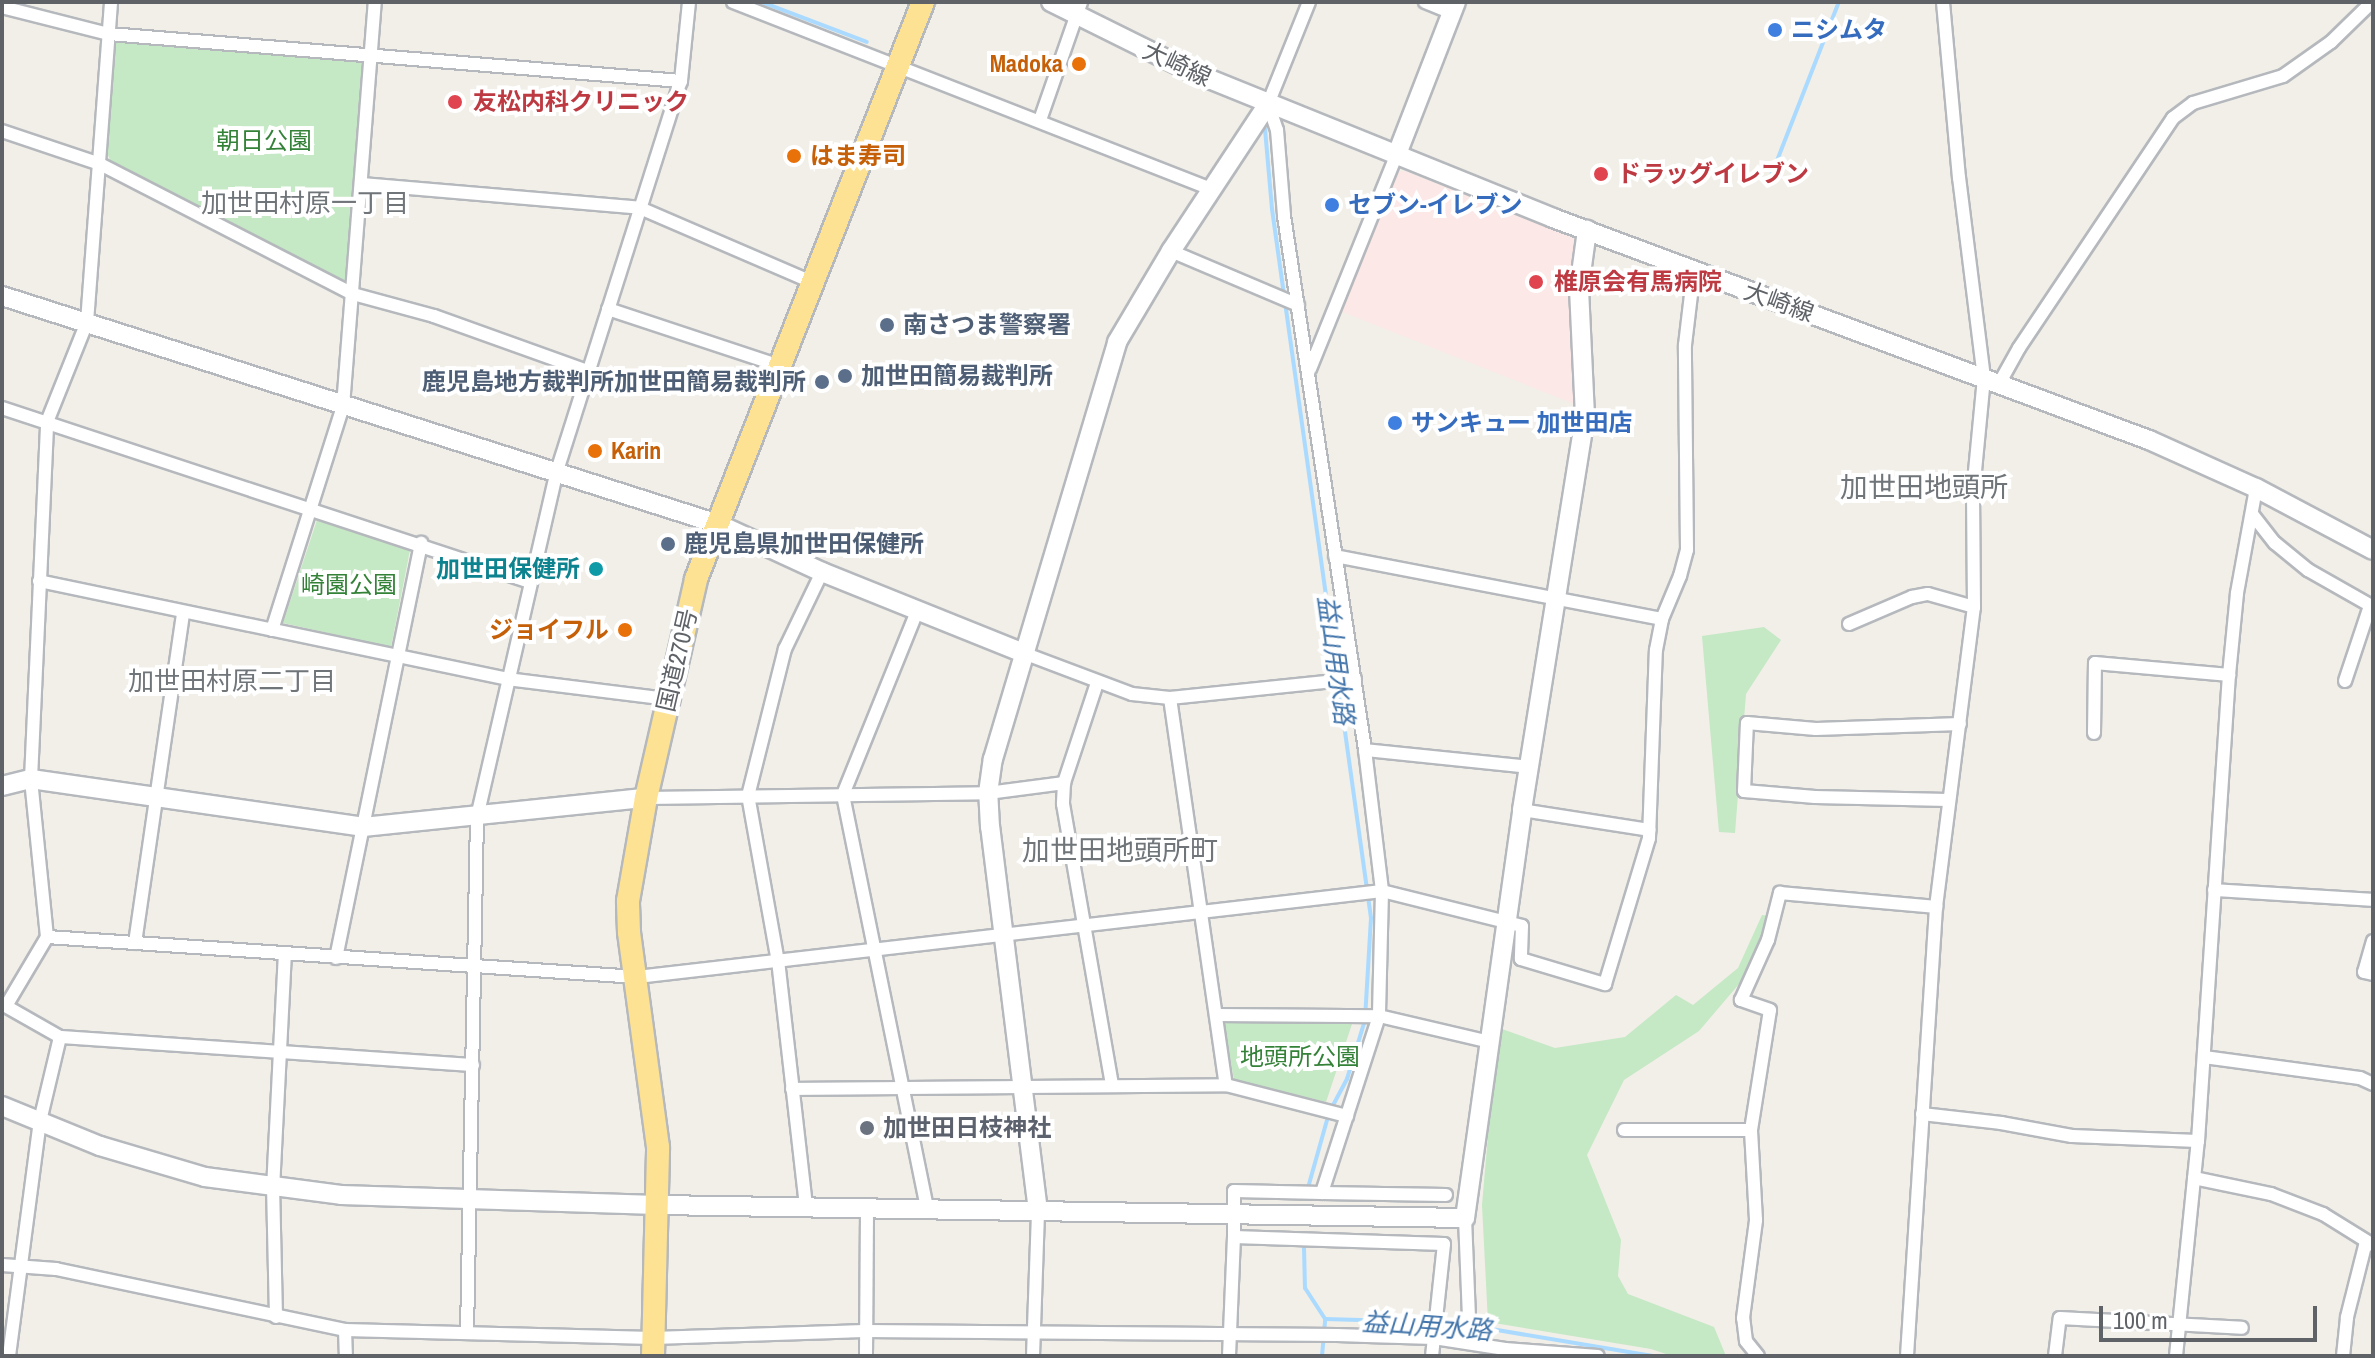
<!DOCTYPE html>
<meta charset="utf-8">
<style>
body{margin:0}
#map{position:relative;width:2375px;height:1358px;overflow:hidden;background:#f1efe8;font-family:"Archivo Narrow","Noto Sans JP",sans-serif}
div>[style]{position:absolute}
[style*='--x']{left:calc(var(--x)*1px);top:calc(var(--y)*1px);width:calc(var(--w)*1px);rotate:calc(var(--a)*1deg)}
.medical>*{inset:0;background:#fce8e6}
.green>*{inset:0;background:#c5e8c5}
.stream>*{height:4px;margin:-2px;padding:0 2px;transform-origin:2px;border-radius:2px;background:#aadaff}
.roads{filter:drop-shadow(2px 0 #b5b8bc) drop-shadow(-2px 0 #b5b8bc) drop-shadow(0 2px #b5b8bc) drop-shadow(0 -2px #b5b8bc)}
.street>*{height:12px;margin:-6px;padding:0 6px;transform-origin:6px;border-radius:6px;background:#fff}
.secondary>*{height:18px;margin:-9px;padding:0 9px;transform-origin:9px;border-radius:9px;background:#fff}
.highway>*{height:22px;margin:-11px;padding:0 11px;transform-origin:11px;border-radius:11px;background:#fde293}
.dots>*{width:22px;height:22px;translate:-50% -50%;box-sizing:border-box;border:4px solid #fff;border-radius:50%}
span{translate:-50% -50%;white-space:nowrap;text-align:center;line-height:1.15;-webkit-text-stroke:8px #fff;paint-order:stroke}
.shop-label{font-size:24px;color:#366cbe;font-weight:700}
.left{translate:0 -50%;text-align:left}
.food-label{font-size:24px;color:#c56008;font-weight:700}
.right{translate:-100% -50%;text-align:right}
.street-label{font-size:24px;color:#5f6368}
.health-label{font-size:24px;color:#be3a42;font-weight:700}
.park-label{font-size:24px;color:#348238}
.service-label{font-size:24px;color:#4e5e75;font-weight:700}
.culture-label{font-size:24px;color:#0d838f;font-weight:700}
.worship-label{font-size:24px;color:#5b616d;font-weight:700}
.neighbourhood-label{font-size:26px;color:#70757a}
.water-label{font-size:26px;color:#4174aa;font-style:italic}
.quarter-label{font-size:28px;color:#70757a}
.frame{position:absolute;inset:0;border:4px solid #5f6368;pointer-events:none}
.scale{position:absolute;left:2099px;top:1306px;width:218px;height:36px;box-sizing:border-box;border:4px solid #5f6368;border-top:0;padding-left:10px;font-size:24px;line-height:28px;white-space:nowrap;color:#5f6368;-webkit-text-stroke:6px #fff;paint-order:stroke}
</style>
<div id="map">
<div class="medical">
<div style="clip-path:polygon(1405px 171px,1575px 239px,1572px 290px,1577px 405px,1340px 311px,1396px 172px)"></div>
</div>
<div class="green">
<div style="clip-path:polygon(116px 40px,364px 60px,347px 282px,112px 164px,107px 153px)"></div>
<div style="clip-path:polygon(317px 520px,410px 550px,391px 647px,283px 623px)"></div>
<div style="clip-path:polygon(1764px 627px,1781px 640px,1746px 694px,1735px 833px,1719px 832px,1702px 636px)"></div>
<div style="clip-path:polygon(1762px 915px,1769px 916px,1751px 970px,1699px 1031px,1624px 1080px,1587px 1155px,1621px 1240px,1618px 1276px,1628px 1294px,1714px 1327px,1726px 1356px,1672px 1356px,1651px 1349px,1488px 1322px,1482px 1205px,1492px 1090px,1502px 1029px,1555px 1048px,1625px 1037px,1676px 995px,1693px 1005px,1738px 968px)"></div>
<div style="clip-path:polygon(1227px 1019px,1353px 1021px,1326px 1102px,1234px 1080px,1224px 1024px)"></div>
</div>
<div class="stream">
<div style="--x:762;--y:2;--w:112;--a:20.9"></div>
<div style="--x:1265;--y:129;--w:80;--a:85"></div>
<div style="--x:1272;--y:209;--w:716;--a:82.05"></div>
<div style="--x:1371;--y:918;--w:102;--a:93.4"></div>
<div style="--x:1365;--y:1020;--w:62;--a:107"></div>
<div style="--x:1347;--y:1079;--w:38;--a:118"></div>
<div style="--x:1329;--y:1113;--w:74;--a:105.7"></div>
<div style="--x:1771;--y:176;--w:187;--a:-68.7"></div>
<div style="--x:1304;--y:1248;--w:40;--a:88.6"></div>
<div style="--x:1305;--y:1288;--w:37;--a:57"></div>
<div style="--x:1325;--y:1319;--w:105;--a:1.6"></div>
<div style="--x:1430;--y:1322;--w:61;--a:6.5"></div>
<div style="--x:1491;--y:1329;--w:164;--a:9.5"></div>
<div style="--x:1322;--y:1356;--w:37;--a:-85"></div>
</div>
<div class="roads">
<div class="street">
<div style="--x:733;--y:2;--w:513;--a:21.37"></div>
<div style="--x:1309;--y:2;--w:110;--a:111.9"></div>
<div style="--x:1268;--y:104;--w:28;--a:71"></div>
<div style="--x:1277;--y:130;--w:86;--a:85.3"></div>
<div style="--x:1284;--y:216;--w:540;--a:81.37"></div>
<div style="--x:1365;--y:750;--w:142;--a:83.1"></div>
<div style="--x:1382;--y:891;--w:125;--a:91.4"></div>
<div style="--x:1379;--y:1016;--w:186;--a:107.9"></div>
<div style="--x:1322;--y:1193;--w:88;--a:-178.7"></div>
<div style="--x:1234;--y:1191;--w:46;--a:90"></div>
<div style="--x:1234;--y:1237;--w:210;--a:1.9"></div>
<div style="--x:1444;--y:1244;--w:113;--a:96.1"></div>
<div style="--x:1425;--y:2;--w:29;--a:22"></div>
<div style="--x:2;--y:7;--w:110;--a:14.2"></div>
<div style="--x:109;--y:34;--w:574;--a:4.7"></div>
<div style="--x:1040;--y:120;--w:125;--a:-70.8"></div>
<div style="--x:2;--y:131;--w:103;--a:18.6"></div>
<div style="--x:100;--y:164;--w:284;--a:27.2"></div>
<div style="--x:353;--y:294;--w:84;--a:15.2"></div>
<div style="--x:434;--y:316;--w:164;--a:19.7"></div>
<div style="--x:362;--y:184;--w:279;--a:4.9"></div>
<div style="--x:640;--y:208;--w:187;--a:23.3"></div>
<div style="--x:1171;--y:251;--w:138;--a:23"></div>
<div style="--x:608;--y:309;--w:181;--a:18.3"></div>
<div style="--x:1310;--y:369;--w:232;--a:-68"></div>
<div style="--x:1999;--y:384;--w:41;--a:-60.9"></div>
<div style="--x:2019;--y:348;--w:277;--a:-56.2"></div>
<div style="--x:2173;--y:118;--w:25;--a:-37"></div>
<div style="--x:2193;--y:103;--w:94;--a:-16.7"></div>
<div style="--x:2283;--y:76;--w:59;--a:-35.3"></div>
<div style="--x:2331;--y:42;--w:57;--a:-44.3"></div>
<div style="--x:2;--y:408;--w:556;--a:18.24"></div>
<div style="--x:2252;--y:514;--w:37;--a:52"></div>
<div style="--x:2275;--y:543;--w:43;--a:39.3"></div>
<div style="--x:2308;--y:570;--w:75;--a:29.6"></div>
<div style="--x:1335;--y:556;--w:333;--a:10.9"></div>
<div style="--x:39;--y:581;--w:478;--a:11.8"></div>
<div style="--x:507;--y:679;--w:161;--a:7.1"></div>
<div style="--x:918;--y:609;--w:201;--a:112"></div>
<div style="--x:843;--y:795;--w:420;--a:78.5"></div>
<div style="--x:1849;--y:624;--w:69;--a:-23.2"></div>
<div style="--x:1912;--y:597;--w:16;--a:-11"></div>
<div style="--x:1928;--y:594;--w:48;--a:15.8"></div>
<div style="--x:272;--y:630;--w:235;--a:-72.4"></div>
<div style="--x:343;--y:406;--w:405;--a:-85.5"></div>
<div style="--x:1026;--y:654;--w:113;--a:20.7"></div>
<div style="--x:1132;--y:694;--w:38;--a:6"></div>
<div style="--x:1170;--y:698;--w:186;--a:-5.9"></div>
<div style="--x:2345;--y:681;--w:79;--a:-71.6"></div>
<div style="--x:1097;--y:683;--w:105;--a:108.3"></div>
<div style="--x:1064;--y:783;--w:21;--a:93"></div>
<div style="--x:1063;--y:804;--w:286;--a:80.1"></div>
<div style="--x:1170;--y:698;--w:391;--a:81.8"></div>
<div style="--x:2094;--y:733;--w:70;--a:-89.2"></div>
<div style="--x:2095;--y:663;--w:135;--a:5.1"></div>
<div style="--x:1365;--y:750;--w:165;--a:5.9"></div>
<div style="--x:646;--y:798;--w:342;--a:-0.8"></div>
<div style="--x:988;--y:793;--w:77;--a:-7.5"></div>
<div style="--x:1948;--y:800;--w:133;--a:-178.7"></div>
<div style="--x:1815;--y:797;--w:71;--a:-175.2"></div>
<div style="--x:1744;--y:791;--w:68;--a:-87.5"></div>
<div style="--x:1747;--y:723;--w:69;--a:5"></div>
<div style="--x:1816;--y:729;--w:144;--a:-2"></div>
<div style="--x:1522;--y:810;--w:129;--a:8.9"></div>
<div style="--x:2214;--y:890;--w:159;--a:3.6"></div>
<div style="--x:47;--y:937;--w:591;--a:3.88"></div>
<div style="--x:637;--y:977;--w:750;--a:-6.58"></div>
<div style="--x:1382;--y:891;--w:144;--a:14"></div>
<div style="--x:1522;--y:926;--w:33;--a:92"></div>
<div style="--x:1521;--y:959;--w:88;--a:16.6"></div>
<div style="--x:1605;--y:984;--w:152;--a:-73.2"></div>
<div style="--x:1649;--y:838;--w:188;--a:-87.9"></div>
<div style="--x:1656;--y:650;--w:32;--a:-79"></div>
<div style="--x:1662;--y:619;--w:47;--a:-67.3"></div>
<div style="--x:1680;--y:576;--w:27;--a:-75"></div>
<div style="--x:1687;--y:550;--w:205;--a:-90.6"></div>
<div style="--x:1685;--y:345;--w:76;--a:-83.2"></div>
<div style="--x:2373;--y:941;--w:32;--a:106"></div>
<div style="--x:2364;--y:972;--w:9;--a:13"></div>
<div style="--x:135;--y:943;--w:334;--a:-81.7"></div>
<div style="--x:336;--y:958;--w:424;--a:-78.4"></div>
<div style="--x:2;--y:1004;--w:67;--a:29.6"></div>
<div style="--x:60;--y:1037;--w:414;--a:3.9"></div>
<div style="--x:6;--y:1006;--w:80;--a:-59.3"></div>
<div style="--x:47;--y:937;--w:159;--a:-95.8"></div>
<div style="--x:31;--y:779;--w:357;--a:-87.4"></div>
<div style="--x:47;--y:422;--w:108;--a:-68.2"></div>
<div style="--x:87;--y:322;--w:321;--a:-85.7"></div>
<div style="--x:1217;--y:1015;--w:162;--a:0.4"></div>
<div style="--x:1379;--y:1016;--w:114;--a:13.2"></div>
<div style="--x:2204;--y:1057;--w:157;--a:7.7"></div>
<div style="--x:2360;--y:1078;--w:14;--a:25"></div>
<div style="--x:792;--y:1089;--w:434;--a:-0.5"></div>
<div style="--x:1226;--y:1085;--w:125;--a:14.4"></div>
<div style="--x:1922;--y:1114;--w:80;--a:6.5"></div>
<div style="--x:2001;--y:1123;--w:72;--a:10.4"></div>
<div style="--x:2072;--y:1136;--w:126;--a:2.3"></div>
<div style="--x:1624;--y:1130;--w:127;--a:0"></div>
<div style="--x:2194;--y:1178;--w:79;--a:11.7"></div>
<div style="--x:2271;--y:1194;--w:56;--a:21"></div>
<div style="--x:2323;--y:1214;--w:59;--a:31.8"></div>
<div style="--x:1322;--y:1193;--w:124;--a:0.9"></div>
<div style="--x:806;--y:1206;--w:246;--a:-96.5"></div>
<div style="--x:778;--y:962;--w:169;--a:-100.2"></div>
<div style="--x:748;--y:796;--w:152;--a:-75.9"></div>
<div style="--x:785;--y:649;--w:85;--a:-64.3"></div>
<div style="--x:1465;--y:1218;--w:124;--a:87.7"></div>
<div style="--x:2;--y:1265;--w:54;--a:4.2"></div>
<div style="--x:56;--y:1269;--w:295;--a:11.9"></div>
<div style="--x:345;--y:1330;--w:308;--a:1.5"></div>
<div style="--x:653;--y:1338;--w:212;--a:-1.9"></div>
<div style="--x:865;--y:1331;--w:472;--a:0.5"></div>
<div style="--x:1337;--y:1335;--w:97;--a:1.8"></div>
<div style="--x:1434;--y:1338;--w:72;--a:8.8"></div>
<div style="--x:1505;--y:1349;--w:93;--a:4.3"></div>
<div style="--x:276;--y:1317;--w:128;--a:-91.3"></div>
<div style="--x:273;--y:1189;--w:234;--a:-87.1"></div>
<div style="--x:345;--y:1330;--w:26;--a:88"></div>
<div style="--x:467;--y:1333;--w:516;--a:-88.89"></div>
<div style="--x:477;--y:817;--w:352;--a:-77"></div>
<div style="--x:556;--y:474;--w:412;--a:-72.4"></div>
<div style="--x:681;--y:81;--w:79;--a:-84.2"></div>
<div style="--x:9;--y:1356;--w:237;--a:-82.5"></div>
<div style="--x:40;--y:1121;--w:86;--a:-76.6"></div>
<div style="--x:866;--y:1356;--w:150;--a:-89.6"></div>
<div style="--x:1033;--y:1356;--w:145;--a:-88"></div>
<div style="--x:1229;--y:1356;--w:119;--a:-87.6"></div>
<div style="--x:1758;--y:1356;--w:19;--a:-129"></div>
<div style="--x:1746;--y:1341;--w:23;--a:-97"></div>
<div style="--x:1743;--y:1318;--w:99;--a:-82.4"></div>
<div style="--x:1756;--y:1220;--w:90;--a:-93.2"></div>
<div style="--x:1751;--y:1130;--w:121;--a:-81"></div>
<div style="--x:1770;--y:1010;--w:31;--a:-161"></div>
<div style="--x:1741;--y:1000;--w:66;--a:-65.8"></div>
<div style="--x:1768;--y:940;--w:49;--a:-75.7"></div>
<div style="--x:1780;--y:893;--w:157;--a:5.1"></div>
<div style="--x:1907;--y:1356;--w:450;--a:-86.3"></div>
<div style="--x:1936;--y:907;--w:302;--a:-82.8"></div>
<div style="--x:1974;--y:607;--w:115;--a:-90.5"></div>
<div style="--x:1973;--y:492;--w:115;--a:-84.5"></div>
<div style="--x:1984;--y:378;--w:202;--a:-97.1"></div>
<div style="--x:1959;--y:178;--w:177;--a:-95.2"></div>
<div style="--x:2055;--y:1356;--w:38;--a:-83"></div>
<div style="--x:2060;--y:1318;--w:182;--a:3.1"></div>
<div style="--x:2176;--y:1356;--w:216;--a:-84.2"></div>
<div style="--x:2198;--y:1141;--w:467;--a:-86.2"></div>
<div style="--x:2229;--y:675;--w:82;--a:-84.4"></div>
<div style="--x:2237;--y:593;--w:107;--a:-79.7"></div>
<div style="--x:2343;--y:1356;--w:39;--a:-84"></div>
<div style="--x:2347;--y:1317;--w:77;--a:-75.8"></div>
</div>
<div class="secondary">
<div style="--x:1051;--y:2;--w:157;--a:26.4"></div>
<div style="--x:1192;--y:72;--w:389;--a:22"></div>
<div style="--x:1553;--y:218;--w:636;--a:20.43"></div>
<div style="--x:2149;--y:440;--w:117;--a:24.2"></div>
<div style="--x:2256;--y:488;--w:132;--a:27.9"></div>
<div style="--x:1397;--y:154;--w:163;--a:-68.8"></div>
<div style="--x:2;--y:296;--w:751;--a:17.66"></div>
<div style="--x:718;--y:524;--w:115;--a:24.8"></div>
<div style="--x:822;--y:572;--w:220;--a:21.9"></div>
<div style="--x:2;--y:786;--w:30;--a:-14"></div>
<div style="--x:31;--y:779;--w:335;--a:8.2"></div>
<div style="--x:363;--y:827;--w:284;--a:-5.9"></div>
<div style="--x:2;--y:1106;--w:106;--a:22.2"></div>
<div style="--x:100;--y:1146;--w:109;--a:16.4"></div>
<div style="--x:205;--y:1177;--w:137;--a:7.5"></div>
<div style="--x:341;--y:1195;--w:316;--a:1.8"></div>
<div style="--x:657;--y:1205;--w:808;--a:0.92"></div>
<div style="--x:1465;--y:1218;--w:412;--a:-82"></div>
<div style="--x:1522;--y:810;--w:399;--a:-80.9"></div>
<div style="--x:1585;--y:416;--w:128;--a:-92.7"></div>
<div style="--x:1579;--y:288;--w:59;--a:-82.1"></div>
<div style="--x:1038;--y:1211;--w:387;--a:-97.1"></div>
<div style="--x:990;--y:827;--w:34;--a:-93"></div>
<div style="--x:988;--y:793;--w:34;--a:-82"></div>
<div style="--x:993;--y:759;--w:435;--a:-73.4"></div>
<div style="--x:1117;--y:342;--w:106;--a:-59.3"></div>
<div style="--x:1171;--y:251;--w:176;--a:-56.6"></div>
</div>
<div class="highway">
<div style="--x:653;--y:1356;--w:209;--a:-88.6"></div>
<div style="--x:658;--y:1147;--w:217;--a:-97.7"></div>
<div style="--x:629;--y:932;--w:31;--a:-92"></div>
<div style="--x:628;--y:901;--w:105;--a:-80.1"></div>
<div style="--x:646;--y:798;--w:225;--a:-77.1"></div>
<div style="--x:696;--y:579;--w:620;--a:-68.52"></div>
</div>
</div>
<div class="dots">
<div style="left:1775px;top:30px;background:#3f7fe0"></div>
<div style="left:1079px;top:64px;background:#e8710a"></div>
<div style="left:455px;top:102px;background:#e0444e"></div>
<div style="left:794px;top:156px;background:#e8710a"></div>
<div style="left:1601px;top:174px;background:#e0444e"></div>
<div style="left:1332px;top:205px;background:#3f7fe0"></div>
<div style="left:1536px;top:282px;background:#e0444e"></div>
<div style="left:887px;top:325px;background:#5c6f8a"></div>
<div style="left:845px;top:376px;background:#5c6f8a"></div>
<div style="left:822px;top:382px;background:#5c6f8a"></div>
<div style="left:1395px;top:423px;background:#3f7fe0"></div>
<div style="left:595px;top:451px;background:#e8710a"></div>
<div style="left:668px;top:544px;background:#5c6f8a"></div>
<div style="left:596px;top:569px;background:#0f9aa8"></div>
<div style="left:625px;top:630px;background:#e8710a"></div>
<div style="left:867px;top:1128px;background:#6b7280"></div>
</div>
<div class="shop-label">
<span class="left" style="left:1791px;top:30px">ニシムタ</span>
<span class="left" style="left:1348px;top:205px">セブン-イレブン</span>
<span class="left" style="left:1411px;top:423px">サンキュー 加世田店</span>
</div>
<div class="food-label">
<span class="right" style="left:1063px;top:64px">Madoka</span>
<span class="left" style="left:810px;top:156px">はま寿司</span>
<span class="left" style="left:611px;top:451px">Karin</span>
<span class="right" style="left:609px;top:630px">ジョイフル</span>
</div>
<div class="street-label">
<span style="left:1177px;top:64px;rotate:25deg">大崎線</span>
<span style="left:1779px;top:302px;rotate:20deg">大崎線</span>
<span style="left:677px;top:660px;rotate:-77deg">国道270号</span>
</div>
<div class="health-label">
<span class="left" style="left:473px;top:102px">友松内科クリニック</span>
<span class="left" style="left:1617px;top:174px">ドラッグイレブン</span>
<span class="left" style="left:1554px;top:282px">椎原会有馬病院</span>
</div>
<div class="park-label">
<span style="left:264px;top:141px">朝日公園</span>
<span style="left:349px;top:585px">崎園公園</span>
<span style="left:1300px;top:1057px">地頭所公園</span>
</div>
<div class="service-label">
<span class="left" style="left:903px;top:325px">南さつま警察署</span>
<span class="left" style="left:861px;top:376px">加世田簡易裁判所</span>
<span class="right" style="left:806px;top:382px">鹿児島地方裁判所加世田簡易裁判所</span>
<span class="left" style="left:684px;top:544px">鹿児島県加世田保健所</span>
</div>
<div class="culture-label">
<span class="right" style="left:580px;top:569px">加世田保健所</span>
</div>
<div class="worship-label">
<span class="left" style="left:883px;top:1128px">加世田日枝神社</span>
</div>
<div class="neighbourhood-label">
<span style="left:305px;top:203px">加世田村原一丁目</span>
<span style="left:232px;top:681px">加世田村原二丁目</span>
</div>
<div class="water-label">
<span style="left:1336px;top:660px;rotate:82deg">益山用水路</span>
<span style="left:1427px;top:1326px;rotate:4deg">益山用水路</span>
</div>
<div class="quarter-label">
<span style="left:1924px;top:487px">加世田地頭所</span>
<span style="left:1120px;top:850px">加世田地頭所町</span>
</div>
<div class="frame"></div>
<div class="scale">100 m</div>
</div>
